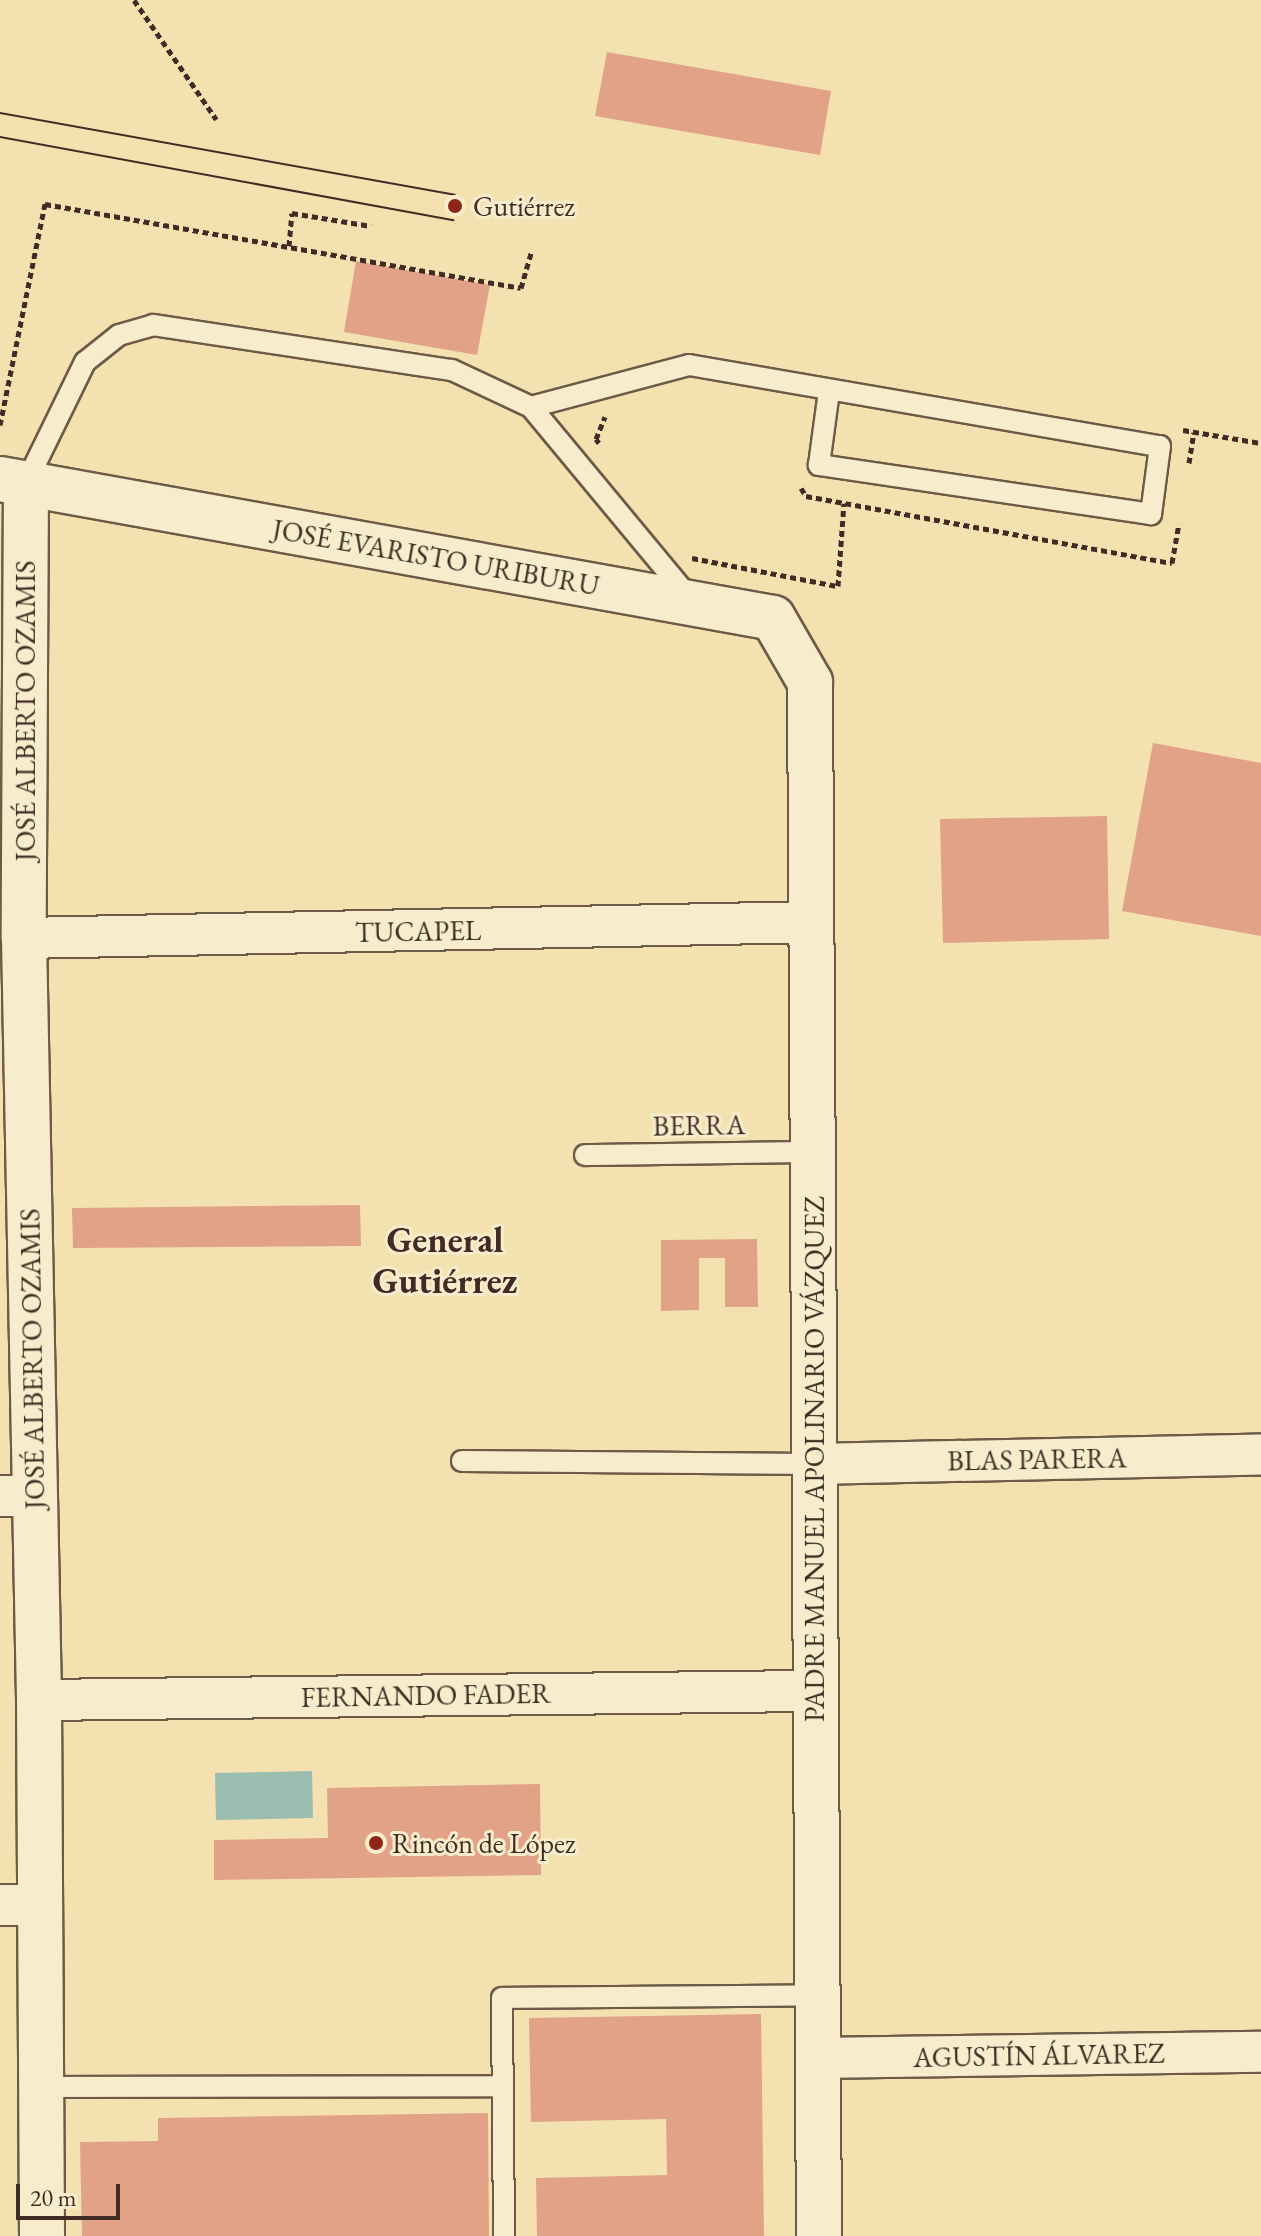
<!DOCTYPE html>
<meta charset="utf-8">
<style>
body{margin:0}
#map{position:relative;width:1261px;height:2236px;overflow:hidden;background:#f3e2b0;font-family:"EB Garamond",serif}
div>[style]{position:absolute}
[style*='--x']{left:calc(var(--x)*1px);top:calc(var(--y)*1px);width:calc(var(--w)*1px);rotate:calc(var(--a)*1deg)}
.water>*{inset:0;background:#9bbdaf}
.building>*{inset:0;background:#e1a288}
.path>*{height:5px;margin-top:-2.5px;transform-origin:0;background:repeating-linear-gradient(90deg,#402c24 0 6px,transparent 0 10px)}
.roads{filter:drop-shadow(2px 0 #6d5a47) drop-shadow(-2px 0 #6d5a47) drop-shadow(0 2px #6d5a47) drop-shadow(0 -2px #6d5a47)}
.lane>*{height:20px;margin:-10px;padding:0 10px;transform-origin:10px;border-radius:10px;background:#f7eccc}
.street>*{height:40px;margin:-20px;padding:0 20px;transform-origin:20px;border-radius:20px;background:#f7eccc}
.secondary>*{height:44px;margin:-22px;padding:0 22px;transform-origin:22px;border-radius:22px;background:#f7eccc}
.tram>*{height:2px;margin:-1px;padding:0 1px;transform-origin:1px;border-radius:1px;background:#402c24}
.dots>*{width:22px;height:22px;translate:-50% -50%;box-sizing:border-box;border:4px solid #f7eccc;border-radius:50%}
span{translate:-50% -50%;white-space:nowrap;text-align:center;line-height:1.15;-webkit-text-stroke:6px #f7eccc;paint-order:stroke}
.poi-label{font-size:28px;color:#402c24}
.left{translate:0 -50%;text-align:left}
.street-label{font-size:28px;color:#402c24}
.district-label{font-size:36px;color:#402c24;font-weight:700}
.scale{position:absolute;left:16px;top:2184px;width:104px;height:36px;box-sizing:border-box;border:4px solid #402c24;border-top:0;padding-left:10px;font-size:24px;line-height:28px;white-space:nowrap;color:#402c24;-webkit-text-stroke:6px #f7eccc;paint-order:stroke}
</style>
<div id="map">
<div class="water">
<div style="clip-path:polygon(312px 1771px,313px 1818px,216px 1820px,215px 1773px)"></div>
</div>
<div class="building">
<div style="clip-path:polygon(607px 52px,831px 91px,820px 155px,595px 116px)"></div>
<div style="clip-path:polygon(356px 261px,490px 285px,477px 355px,344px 332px)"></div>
<div style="clip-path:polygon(1153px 743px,1261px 763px,1261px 936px,1122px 911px)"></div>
<div style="clip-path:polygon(1107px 816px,1109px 939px,943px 943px,940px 819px)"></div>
<div style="clip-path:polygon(360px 1205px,361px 1246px,73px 1248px,72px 1208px)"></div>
<div style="clip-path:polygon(757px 1239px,758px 1307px,725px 1307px,725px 1258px,699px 1258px,699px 1310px,661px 1311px,661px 1240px)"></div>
<div style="clip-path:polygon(540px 1784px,541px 1875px,214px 1880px,214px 1840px,328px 1838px,327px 1788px)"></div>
<div style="clip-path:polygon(761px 2014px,764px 2236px,537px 2236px,536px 2178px,667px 2175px,666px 2119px,531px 2122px,529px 2018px)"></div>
<div style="clip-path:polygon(488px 2113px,489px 2236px,82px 2236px,80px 2142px,158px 2141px,158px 2118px)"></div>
</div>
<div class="path">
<div style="--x:134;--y:0;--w:145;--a:55.4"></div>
<div style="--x:289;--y:246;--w:33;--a:-85"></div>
<div style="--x:292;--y:213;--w:80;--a:9.3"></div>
<div style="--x:0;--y:425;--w:226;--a:-78.5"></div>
<div style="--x:45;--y:204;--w:483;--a:10"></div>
<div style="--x:521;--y:288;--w:37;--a:-74"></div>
<div style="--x:1183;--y:430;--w:79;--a:9.5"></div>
<div style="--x:599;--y:443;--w:5;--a:-127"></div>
<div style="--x:596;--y:439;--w:24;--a:-68"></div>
<div style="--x:1189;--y:463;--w:31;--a:-81"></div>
<div style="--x:801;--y:488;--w:9;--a:58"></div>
<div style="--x:806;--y:496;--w:372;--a:10.4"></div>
<div style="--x:1172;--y:563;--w:40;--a:-80"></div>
<div style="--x:692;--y:558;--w:149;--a:10.9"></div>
<div style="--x:838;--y:586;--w:83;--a:-85.9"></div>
</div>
<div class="roads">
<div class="lane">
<div style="--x:531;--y:407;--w:163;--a:-14.9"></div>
<div style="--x:689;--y:365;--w:478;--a:9.8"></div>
<div style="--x:1160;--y:446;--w:69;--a:97.5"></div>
<div style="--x:1151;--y:514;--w:336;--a:-171.6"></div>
<div style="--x:819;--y:465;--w:75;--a:-82.3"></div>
<div style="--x:26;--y:483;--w:135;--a:-64"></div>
<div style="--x:85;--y:362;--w:43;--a:-38.5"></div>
<div style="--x:119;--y:335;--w:35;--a:-16"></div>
<div style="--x:153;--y:325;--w:302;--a:8.6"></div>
<div style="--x:452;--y:370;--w:87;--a:25.1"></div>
<div style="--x:531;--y:407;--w:246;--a:50.3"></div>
<div style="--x:585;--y:1155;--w:228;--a:-0.8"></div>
<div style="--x:462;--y:1461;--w:351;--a:0.5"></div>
<div style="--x:40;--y:2087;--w:463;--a:-0.1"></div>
<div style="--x:504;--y:2236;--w:238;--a:-90.5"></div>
<div style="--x:502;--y:1998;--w:317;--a:-0.5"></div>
</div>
<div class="street">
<div style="--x:24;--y:938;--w:789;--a:-1.16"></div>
<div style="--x:813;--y:1464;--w:448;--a:-1.2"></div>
<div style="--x:0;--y:1496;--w:35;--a:0"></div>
<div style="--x:39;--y:1700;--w:774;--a:-0.67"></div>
<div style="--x:0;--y:1905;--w:39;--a:0"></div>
<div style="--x:817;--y:2058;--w:444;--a:-0.8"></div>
</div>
<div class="secondary">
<div style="--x:0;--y:479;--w:785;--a:10.19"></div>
<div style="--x:773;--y:618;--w:74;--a:60"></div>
<div style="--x:810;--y:682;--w:1554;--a:89.67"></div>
<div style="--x:26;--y:483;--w:455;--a:90.3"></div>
<div style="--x:24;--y:938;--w:762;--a:88.87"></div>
<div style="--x:39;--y:1700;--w:536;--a:89.68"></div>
</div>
</div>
<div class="tram">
<div style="--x:0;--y:113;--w:462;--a:10.2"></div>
<div style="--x:0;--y:137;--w:461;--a:10.4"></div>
</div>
<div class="dots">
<div style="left:455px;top:206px;background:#8f2418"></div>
<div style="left:376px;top:1843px;background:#8f2418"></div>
</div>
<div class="poi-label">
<span class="left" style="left:473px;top:206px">Gutiérrez</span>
<span class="left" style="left:392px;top:1843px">Rincón de López</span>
</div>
<div class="street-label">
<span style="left:436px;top:557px;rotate:10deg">JOSÉ EVARISTO URIBURU</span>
<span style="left:25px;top:711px;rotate:-90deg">JOSÉ ALBERTO OZAMIS</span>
<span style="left:418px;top:931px;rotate:-1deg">TUCAPEL</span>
<span style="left:699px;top:1125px;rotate:-1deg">BERRA</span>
<span style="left:32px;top:1359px;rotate:-91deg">JOSÉ ALBERTO OZAMIS</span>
<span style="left:814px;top:1459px;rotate:-90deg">PADRE MANUEL APOLINARIO VÁZQUEZ</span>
<span style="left:1037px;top:1459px;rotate:-1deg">BLAS PARERA</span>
<span style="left:426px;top:1695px;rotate:-1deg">FERNANDO FADER</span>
<span style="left:1039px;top:2055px;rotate:-1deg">AGUSTÍN ÁLVAREZ</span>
</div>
<div class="district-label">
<span style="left:445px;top:1260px">General<br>Gutiérrez</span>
</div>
<div class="scale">20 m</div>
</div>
